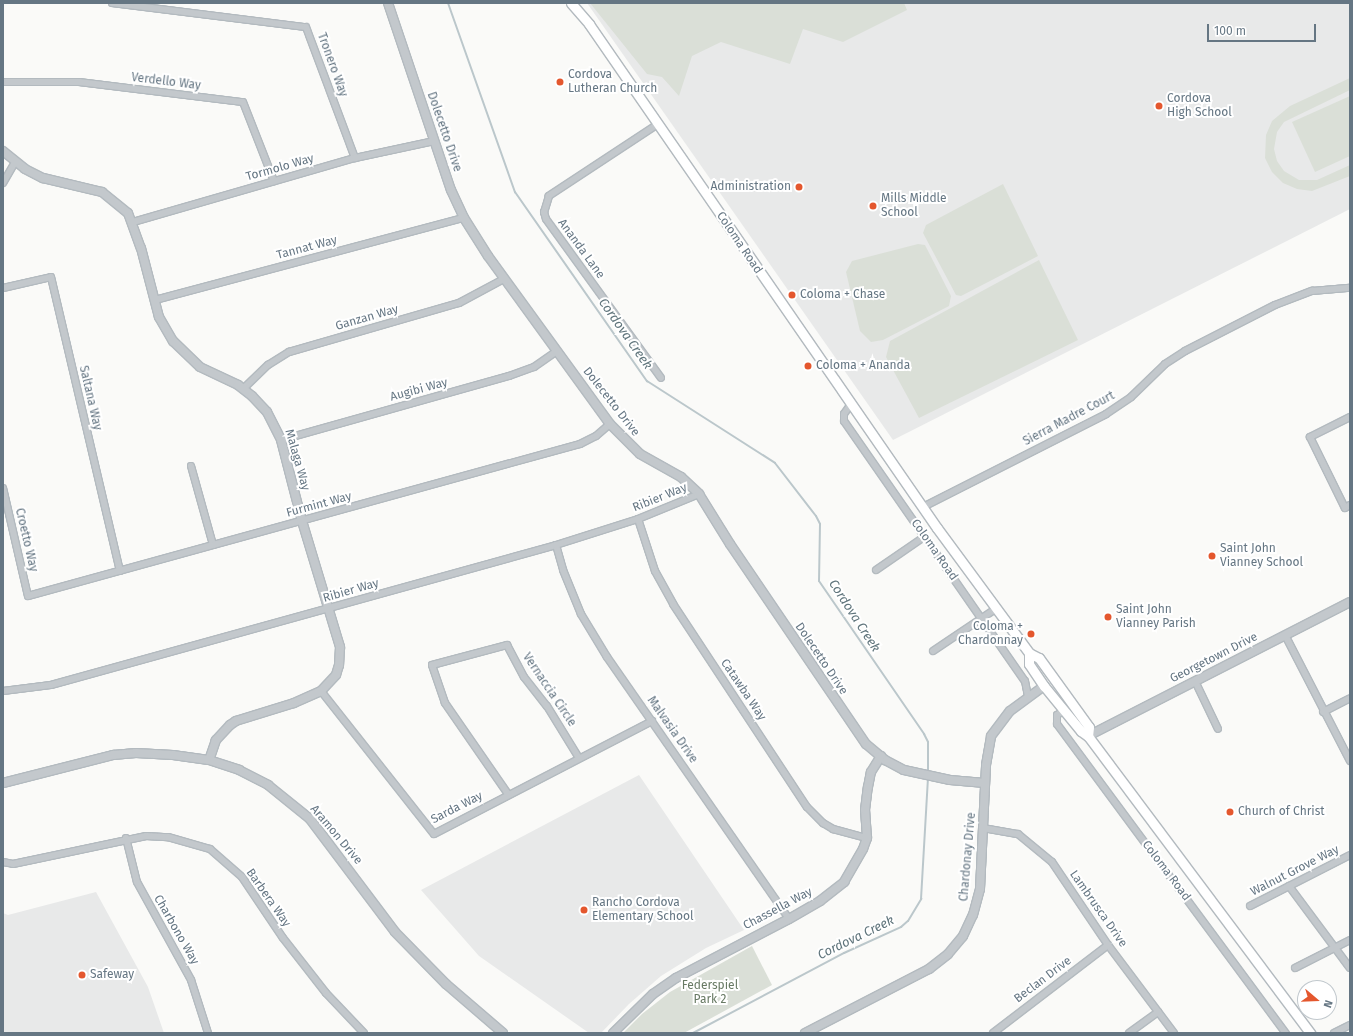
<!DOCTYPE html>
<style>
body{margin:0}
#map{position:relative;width:1353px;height:1036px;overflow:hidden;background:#fafaf8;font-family:"Fira Sans",sans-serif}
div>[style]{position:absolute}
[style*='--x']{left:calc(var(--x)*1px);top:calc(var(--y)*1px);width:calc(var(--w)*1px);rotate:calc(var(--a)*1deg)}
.built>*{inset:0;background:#e8e9e9}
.green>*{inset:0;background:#dadfd7}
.stream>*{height:2px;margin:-1px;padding:0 1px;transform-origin:1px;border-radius:1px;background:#bbc7cb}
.roads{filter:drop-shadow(1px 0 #b3babf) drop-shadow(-1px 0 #b3babf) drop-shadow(0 1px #b3babf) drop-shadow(0 -1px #b3babf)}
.minor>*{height:6px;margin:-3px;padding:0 3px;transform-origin:3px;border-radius:3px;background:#c3c8cc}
.tertiary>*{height:8px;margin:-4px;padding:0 4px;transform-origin:4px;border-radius:4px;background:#c3c8cc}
.secondary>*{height:9px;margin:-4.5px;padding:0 4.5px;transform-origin:4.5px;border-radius:4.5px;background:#fff}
.dots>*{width:11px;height:11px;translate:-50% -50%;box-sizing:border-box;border:2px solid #fff;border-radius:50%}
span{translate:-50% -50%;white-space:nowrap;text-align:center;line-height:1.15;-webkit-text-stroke:4px #fff;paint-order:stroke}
.street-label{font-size:12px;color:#657683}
.poi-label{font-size:12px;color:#657683}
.left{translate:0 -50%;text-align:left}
.right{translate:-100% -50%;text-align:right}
.park-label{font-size:12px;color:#687a64}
.water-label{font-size:13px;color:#60757c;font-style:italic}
.frame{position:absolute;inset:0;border:4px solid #657683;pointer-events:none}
.north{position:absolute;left:1297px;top:980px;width:40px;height:40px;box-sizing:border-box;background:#fff;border:1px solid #c1c8cd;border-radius:50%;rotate:109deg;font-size:11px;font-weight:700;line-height:16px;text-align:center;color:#657683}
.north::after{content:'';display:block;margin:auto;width:14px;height:18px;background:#e4572e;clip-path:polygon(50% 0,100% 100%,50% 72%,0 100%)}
.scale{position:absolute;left:1207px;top:24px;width:109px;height:18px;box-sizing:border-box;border:2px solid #657683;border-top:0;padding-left:5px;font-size:12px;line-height:14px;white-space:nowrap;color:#657683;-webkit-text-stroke:3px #fff;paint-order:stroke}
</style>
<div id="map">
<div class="built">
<div style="clip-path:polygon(587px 3px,1350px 3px,1350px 209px,893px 440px)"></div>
<div style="clip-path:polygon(639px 775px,744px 930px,706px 948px,661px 976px,629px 1004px,601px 1033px,589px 1033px,479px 956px,421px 890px)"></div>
<div style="clip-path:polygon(96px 892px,148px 987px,164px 1033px,3px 1033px,3px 913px,8px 915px)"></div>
</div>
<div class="green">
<div style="clip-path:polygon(590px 3px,904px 3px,907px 10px,843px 42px,803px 29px,790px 64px,721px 42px,692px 56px,679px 96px,662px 77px,647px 74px)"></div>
<div style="clip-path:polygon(1350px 78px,1350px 90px,1284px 122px,1277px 132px,1274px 149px,1277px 161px,1284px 171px,1299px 180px,1317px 180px,1350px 165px,1350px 176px,1312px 191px,1297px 189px,1283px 183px,1272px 172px,1265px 158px,1266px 135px,1272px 121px,1290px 106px)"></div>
<div style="clip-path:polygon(1350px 96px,1350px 156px,1315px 172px,1292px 122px)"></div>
<div style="clip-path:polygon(1003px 184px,1038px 256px,961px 296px,956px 295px,923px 233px,926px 225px)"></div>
<div style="clip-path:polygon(918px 244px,925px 245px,951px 296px,949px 306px,883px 340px,871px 342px,860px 331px,846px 272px,852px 261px)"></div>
<div style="clip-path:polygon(1039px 260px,1078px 340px,919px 418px,886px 357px,890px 341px)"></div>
<div style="clip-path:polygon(752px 946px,772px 985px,684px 1033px,623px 1033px,642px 1014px,670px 992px)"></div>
</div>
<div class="stream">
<div style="--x:448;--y:3;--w:201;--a:70.5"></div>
<div style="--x:515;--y:192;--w:231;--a:55.1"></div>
<div style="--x:647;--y:381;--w:152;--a:32.6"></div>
<div style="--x:775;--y:463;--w:67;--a:52.3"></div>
<div style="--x:816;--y:516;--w:9;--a:63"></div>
<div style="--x:820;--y:524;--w:57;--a:91"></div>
<div style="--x:819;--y:581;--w:186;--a:55.5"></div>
<div style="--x:924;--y:734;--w:9;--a:63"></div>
<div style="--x:928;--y:742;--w:31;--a:90"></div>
<div style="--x:693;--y:1033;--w:171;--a:-27.9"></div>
<div style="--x:844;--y:953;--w:63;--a:-24.5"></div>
<div style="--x:901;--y:927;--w:9;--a:-41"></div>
<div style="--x:908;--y:921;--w:26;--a:-59"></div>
<div style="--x:921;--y:899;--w:122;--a:-86.7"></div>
</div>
<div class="roads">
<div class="minor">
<div style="--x:112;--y:3;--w:195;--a:7.1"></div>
<div style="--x:306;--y:27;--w:140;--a:69.5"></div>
<div style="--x:3;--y:82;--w:76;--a:0"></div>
<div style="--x:79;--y:82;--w:165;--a:7"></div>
<div style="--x:243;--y:102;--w:85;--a:68.6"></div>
<div style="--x:658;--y:124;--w:131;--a:146.6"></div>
<div style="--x:549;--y:196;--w:17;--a:107"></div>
<div style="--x:544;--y:212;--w:7;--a:74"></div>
<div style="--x:546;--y:219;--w:196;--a:54.1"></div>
<div style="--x:3;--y:183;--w:24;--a:-60"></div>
<div style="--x:133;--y:222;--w:231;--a:-16.1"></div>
<div style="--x:355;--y:158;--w:81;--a:-12.1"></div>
<div style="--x:3;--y:288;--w:49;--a:-12.9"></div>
<div style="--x:51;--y:277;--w:302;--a:76.8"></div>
<div style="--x:155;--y:300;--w:320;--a:-14.9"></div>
<div style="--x:243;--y:389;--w:35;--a:-44"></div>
<div style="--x:268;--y:365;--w:25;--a:-32"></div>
<div style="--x:289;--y:352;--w:177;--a:-16.1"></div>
<div style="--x:459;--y:303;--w:51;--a:-28.1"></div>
<div style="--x:851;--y:404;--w:12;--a:125"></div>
<div style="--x:844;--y:414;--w:7;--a:90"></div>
<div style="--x:844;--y:421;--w:317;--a:55.2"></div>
<div style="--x:1025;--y:681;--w:16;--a:79"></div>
<div style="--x:1350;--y:417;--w:45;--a:153.4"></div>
<div style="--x:1310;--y:437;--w:79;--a:63.8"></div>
<div style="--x:1345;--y:508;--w:6;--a:-31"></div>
<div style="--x:281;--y:440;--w:237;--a:-15.7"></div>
<div style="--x:509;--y:376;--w:27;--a:-20"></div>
<div style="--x:534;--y:367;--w:28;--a:-35"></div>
<div style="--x:191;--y:466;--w:82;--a:74.4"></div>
<div style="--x:3;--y:488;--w:111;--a:77"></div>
<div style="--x:28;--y:596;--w:573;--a:-15.4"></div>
<div style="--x:580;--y:444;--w:18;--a:-27"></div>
<div style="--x:596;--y:436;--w:18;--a:-41"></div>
<div style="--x:923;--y:507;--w:205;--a:-26.9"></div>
<div style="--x:1106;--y:414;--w:30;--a:-34"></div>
<div style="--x:1131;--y:397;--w:47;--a:-44.1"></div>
<div style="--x:1165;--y:364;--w:24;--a:-33"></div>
<div style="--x:1185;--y:351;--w:101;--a:-27.1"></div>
<div style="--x:1275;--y:305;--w:40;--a:-21"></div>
<div style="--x:1312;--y:291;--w:38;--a:-5"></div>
<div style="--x:638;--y:519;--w:55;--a:71.9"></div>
<div style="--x:655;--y:571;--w:38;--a:61"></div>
<div style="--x:673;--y:604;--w:243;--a:56.6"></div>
<div style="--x:807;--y:807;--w:23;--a:45"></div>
<div style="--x:823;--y:823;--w:12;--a:31"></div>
<div style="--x:833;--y:829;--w:35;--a:15"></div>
<div style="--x:556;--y:545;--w:26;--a:74"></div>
<div style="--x:563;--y:570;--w:48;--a:67.8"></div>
<div style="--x:581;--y:614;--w:50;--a:58.8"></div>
<div style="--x:607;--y:657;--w:319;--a:55.2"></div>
<div style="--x:876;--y:570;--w:58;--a:-34.5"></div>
<div style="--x:1285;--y:635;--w:142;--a:62.7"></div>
<div style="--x:933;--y:651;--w:77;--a:-33.9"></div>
<div style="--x:1195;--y:681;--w:53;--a:64.4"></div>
<div style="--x:3;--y:691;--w:48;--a:-7.1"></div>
<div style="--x:51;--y:685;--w:524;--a:-15.49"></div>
<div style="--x:556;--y:545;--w:86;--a:-17.6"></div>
<div style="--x:638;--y:519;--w:66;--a:-22.3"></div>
<div style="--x:321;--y:691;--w:182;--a:51.7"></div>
<div style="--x:434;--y:834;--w:246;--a:-27.4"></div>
<div style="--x:1065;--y:710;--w:9;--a:148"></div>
<div style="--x:1057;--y:715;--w:9;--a:90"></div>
<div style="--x:1057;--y:724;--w:385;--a:53.5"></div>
<div style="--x:1323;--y:712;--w:30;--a:-27"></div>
<div style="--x:508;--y:794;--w:111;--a:-124.7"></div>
<div style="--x:445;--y:703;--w:40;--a:-108.9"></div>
<div style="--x:432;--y:665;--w:78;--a:-14.9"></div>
<div style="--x:507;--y:645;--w:36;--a:62"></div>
<div style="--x:524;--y:677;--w:37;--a:52"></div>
<div style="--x:547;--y:706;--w:61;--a:58.4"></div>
<div style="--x:983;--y:828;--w:36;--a:10"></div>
<div style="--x:1018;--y:834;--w:44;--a:39.5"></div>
<div style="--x:1052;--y:862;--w:100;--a:56"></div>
<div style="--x:1108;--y:945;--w:110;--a:53.1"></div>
<div style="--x:126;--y:838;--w:45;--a:76"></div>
<div style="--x:137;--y:882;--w:112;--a:61.1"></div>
<div style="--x:191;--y:980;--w:56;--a:72.2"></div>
<div style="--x:3;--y:862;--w:10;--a:11"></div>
<div style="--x:13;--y:864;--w:136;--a:-11.9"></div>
<div style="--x:146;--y:836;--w:22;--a:3"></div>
<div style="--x:168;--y:837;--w:44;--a:15.9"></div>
<div style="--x:210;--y:849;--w:43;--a:41.2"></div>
<div style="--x:242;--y:877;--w:73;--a:56.1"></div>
<div style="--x:283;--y:938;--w:70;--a:52"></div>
<div style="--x:326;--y:993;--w:55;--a:46.5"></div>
<div style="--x:1289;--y:886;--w:102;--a:53.4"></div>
<div style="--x:1250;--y:906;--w:112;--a:-27"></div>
<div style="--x:1295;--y:968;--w:62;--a:-27"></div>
<div style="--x:993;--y:1033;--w:145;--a:-37.4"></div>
<div style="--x:1129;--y:1033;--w:36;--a:-36"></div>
<div style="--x:1334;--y:1033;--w:18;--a:-27"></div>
</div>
<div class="tertiary">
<div style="--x:388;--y:3;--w:197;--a:71.4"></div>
<div style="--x:451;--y:190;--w:31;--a:65"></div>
<div style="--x:464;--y:218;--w:45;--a:57.7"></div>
<div style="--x:488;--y:256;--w:208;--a:54"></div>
<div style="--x:610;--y:424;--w:42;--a:45"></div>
<div style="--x:640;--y:454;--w:47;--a:29.3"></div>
<div style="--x:681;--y:477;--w:25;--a:43"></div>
<div style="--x:699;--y:494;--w:59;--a:58.2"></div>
<div style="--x:730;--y:544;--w:242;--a:55.8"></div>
<div style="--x:866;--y:744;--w:25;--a:40"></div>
<div style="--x:885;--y:760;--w:21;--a:28"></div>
<div style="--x:904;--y:770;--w:47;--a:12.3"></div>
<div style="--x:950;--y:780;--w:35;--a:5"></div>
<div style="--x:3;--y:151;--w:28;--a:39"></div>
<div style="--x:25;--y:169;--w:20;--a:27"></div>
<div style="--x:43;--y:178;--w:61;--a:13.3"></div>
<div style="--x:102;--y:192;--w:33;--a:39"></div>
<div style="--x:128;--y:213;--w:37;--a:70"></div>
<div style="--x:141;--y:248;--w:71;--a:75.4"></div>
<div style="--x:159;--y:317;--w:28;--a:60"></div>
<div style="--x:173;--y:341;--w:37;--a:44"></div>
<div style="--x:200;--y:367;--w:42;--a:25.3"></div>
<div style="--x:238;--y:385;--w:18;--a:38"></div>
<div style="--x:252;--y:396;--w:22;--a:47"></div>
<div style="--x:267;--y:412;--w:31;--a:63"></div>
<div style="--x:281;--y:440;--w:84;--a:75.5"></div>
<div style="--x:302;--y:521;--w:132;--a:73.2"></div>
<div style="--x:340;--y:647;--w:18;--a:93"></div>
<div style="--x:339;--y:665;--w:10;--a:107"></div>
<div style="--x:336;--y:675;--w:22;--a:133"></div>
<div style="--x:321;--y:691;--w:30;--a:156"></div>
<div style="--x:294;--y:703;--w:61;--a:162.8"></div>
<div style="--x:236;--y:721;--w:7;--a:146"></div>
<div style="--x:230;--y:725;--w:21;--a:133"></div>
<div style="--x:216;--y:740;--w:21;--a:109"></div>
<div style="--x:1088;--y:736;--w:294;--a:-27.1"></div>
<div style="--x:3;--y:783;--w:114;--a:-14.3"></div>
<div style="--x:113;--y:755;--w:23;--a:-5"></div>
<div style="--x:136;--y:753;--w:37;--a:3"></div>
<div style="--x:173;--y:755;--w:36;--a:8"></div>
<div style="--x:209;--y:760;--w:32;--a:18"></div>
<div style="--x:239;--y:770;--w:33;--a:27"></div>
<div style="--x:268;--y:785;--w:54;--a:39"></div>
<div style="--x:310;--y:819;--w:141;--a:53"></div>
<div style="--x:395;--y:932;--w:73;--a:45.6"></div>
<div style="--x:446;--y:984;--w:75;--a:40.7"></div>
<div style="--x:613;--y:1033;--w:56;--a:-44.3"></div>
<div style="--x:653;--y:994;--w:28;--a:-35"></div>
<div style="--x:676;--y:978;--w:127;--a:-27.6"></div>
<div style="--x:789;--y:919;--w:36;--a:-30"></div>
<div style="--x:820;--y:901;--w:31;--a:-38"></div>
<div style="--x:844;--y:882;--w:38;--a:-60"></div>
<div style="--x:863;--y:849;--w:12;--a:-70"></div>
<div style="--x:867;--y:838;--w:28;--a:-94"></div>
<div style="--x:865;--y:810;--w:23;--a:-83"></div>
<div style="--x:868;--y:787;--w:15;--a:-79"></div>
<div style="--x:871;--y:772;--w:19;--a:-58"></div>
<div style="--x:805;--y:1033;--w:140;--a:-27.3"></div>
<div style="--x:929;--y:969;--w:24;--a:-38"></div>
<div style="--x:948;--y:954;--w:23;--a:-50"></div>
<div style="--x:963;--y:936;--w:23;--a:-65"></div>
<div style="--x:973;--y:915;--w:27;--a:-75"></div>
<div style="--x:980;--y:889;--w:124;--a:-87.2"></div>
<div style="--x:986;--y:765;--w:29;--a:-80"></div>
<div style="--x:991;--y:736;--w:31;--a:-53"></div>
<div style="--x:1010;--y:711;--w:42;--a:-36.3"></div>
</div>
<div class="secondary">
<div style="--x:571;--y:3;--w:28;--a:49"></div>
<div style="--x:589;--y:24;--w:612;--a:55.38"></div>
<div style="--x:937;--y:528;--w:155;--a:53.6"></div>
<div style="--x:1029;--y:653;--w:11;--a:27"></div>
<div style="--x:1039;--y:658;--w:85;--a:54.1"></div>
<div style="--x:1089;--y:727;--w:9;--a:96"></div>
<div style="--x:1029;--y:653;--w:11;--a:90"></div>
<div style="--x:1029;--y:664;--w:27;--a:56"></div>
<div style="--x:1044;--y:686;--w:58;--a:50.6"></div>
<div style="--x:1081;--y:731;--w:9;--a:36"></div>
<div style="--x:1088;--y:736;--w:371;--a:53.2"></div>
</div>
</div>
<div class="dots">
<div style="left:560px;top:82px;background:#e4572e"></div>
<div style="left:1159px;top:106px;background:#e4572e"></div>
<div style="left:799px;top:187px;background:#e4572e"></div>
<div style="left:873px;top:206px;background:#e4572e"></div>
<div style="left:792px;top:295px;background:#e4572e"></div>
<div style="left:808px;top:366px;background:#e4572e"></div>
<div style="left:1212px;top:556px;background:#e4572e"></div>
<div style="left:1108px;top:617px;background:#e4572e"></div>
<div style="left:1031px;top:634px;background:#e4572e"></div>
<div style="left:1230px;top:812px;background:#e4572e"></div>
<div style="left:584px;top:910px;background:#e4572e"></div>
<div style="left:82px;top:975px;background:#e4572e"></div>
</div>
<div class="street-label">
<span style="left:332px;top:65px;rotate:70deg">Tronero Way</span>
<span style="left:166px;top:82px;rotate:7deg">Verdello Way</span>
<span style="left:444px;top:132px;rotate:71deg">Dolecetto Drive</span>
<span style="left:280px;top:168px;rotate:-16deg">Tormolo Way</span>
<span style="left:739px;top:243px;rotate:56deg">Coloma Road</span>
<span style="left:307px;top:248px;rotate:-15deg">Tannat Way</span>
<span style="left:581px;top:249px;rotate:54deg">Ananda Lane</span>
<span style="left:367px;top:318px;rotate:-16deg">Ganzan Way</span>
<span style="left:419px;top:390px;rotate:-15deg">Augibi Way</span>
<span style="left:90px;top:398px;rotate:77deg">Saltana Way</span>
<span style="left:611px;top:402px;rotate:52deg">Dolecetto Drive</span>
<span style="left:1069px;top:419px;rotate:-28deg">Sierra Madre Court</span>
<span style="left:297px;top:460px;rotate:74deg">Malaga Way</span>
<span style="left:660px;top:498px;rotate:-22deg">Ribier Way</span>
<span style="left:319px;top:505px;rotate:-15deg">Furmint Way</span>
<span style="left:26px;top:540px;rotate:77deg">Croetto Way</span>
<span style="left:934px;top:550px;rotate:55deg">Coloma Road</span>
<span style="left:351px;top:591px;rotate:-16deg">Ribier Way</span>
<span style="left:1214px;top:658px;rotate:-27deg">Georgetown Drive</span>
<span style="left:821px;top:659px;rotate:56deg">Dolecetto Drive</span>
<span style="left:549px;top:690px;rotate:56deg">Vernaccia Circle</span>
<span style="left:743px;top:690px;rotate:56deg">Catawba Way</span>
<span style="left:672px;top:730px;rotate:55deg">Malvasia Drive</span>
<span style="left:457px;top:808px;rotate:-27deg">Sarda Way</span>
<span style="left:336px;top:835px;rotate:50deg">Aramon Drive</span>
<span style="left:968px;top:857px;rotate:-85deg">Chardonay Drive</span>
<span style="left:1166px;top:871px;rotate:53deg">Coloma Road</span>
<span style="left:1295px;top:871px;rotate:-27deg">Walnut Grove Way</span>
<span style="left:268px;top:898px;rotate:55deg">Barbera Way</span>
<span style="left:778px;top:909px;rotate:-28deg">Chassella Way</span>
<span style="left:1098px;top:909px;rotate:55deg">Lambrusca Drive</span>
<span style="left:176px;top:930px;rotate:60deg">Charbono Way</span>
<span style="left:1043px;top:980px;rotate:-37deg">Beclan Drive</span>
</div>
<div class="poi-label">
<span class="left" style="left:568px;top:82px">Cordova<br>Lutheran Church</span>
<span class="left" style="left:1167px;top:106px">Cordova<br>High School</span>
<span class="right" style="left:791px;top:187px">Administration</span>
<span class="left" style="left:881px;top:206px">Mills Middle<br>School</span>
<span class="left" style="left:800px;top:295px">Coloma + Chase</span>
<span class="left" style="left:816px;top:366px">Coloma + Ananda</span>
<span class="left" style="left:1220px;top:556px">Saint John<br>Vianney School</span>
<span class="left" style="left:1116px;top:617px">Saint John<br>Vianney Parish</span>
<span class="right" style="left:1023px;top:634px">Coloma +<br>Chardonnay</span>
<span class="left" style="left:1238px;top:812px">Church of Christ</span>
<span class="left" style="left:592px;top:910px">Rancho Cordova<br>Elementary School</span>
<span class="left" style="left:90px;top:975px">Safeway</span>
</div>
<div class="park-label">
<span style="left:710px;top:993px">Federspiel<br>Park 2</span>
</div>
<div class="water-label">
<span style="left:625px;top:334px;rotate:55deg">Cordova Creek</span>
<span style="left:854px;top:616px;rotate:57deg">Cordova Creek</span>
<span style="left:856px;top:938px;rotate:-26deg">Cordova Creek</span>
</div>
<div class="frame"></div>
<div class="north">N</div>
<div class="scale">100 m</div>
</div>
